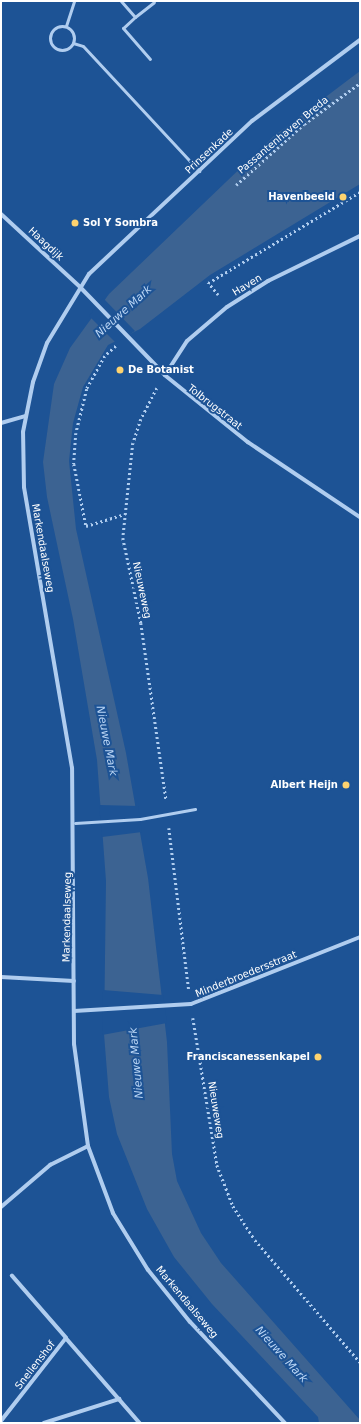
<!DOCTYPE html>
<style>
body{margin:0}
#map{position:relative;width:361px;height:1424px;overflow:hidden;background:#1d5395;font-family:"DejaVu Sans",sans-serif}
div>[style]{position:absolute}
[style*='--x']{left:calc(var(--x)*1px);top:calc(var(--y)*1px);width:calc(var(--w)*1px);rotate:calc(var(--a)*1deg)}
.water>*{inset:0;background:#3c6392}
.pier>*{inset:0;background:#1d5395}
.path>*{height:2.5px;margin-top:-1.25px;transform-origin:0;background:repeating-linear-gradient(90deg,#b0cdef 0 2px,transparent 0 5px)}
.service>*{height:3px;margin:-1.5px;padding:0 1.5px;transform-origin:1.5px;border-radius:1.5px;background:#b0cdef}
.service>.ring{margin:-1.5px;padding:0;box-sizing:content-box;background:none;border:3px solid #b0cdef;border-radius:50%}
.pedestrian>*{height:3.5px;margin:-1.75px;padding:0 1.75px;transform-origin:1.75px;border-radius:1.75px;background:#b0cdef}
.minor>*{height:4px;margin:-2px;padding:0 2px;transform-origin:2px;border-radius:2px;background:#b0cdef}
.dots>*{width:11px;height:11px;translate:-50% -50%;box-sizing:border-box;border:2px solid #1d5395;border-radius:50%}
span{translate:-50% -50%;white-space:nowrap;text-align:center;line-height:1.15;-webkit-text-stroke:4px #1d5395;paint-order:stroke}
.street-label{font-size:10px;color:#fff}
.poi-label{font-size:10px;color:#fff;font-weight:700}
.right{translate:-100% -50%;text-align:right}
.left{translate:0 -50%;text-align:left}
.water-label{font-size:11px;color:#bcd7f6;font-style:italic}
.frame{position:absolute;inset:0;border:2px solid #fff;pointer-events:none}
</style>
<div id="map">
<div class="water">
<div style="clip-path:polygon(360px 71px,360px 184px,210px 275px,140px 329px,108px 345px,83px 387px,73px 423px,69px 461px,76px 529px,126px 753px,148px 878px,167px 1042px,172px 1154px,177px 1181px,201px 1233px,221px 1263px,360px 1420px,360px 1423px,319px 1423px,318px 1417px,212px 1304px,174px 1257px,147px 1209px,117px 1134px,109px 1097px,104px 1034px,106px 881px,97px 760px,73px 619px,47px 497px,43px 462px,54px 384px,70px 348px,109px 294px,274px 136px)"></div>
</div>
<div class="pier">
<div style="clip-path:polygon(103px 298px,135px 331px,116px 343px,89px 316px)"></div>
<div style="clip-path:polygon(99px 805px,138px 806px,142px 832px,102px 837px)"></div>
<div style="clip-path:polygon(103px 990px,163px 995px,167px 1023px,102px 1035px)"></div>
</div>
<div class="path">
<div style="--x:236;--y:185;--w:91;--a:-41.9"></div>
<div style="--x:304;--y:124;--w:69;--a:-36.2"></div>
<div style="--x:218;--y:295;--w:16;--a:-130"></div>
<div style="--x:208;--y:283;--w:177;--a:-30.9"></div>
<div style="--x:116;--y:346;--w:15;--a:138"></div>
<div style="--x:105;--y:356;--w:38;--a:119"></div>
<div style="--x:87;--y:389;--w:45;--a:104"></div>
<div style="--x:76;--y:433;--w:31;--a:94"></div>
<div style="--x:74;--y:464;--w:63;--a:79"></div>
<div style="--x:86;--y:526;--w:41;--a:-17.1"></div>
<div style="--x:157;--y:388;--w:35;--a:117"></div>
<div style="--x:141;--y:419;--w:25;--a:108"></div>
<div style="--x:133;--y:443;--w:96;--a:96"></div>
<div style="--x:123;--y:538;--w:87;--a:78"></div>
<div style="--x:141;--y:623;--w:178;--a:81.9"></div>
<div style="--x:169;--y:828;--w:163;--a:83"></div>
<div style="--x:193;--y:1018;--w:149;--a:80.7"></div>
<div style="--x:217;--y:1165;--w:44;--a:68.7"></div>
<div style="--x:233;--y:1206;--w:40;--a:57.1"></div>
<div style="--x:255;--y:1240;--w:161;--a:49.3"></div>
</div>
<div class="service">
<div style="--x:121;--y:1;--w:21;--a:49"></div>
<div style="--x:135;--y:17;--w:16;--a:137"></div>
<div style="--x:123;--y:28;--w:41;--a:48.9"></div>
<div style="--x:135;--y:17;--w:24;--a:-38"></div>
<div class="ring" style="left:50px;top:26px;width:21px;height:21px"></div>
<div style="--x:66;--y:26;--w:26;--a:-72"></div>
<div style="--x:73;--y:43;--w:10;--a:17"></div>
<div style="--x:83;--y:46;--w:171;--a:47.1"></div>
<div style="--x:75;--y:823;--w:65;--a:-3.5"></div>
<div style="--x:140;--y:819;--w:56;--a:-10.3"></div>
</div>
<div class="pedestrian">
<div style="--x:165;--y:375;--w:107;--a:38.9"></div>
<div style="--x:248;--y:442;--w:135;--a:33.8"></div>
<div style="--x:66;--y:1338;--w:113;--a:49"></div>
<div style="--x:1;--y:1421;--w:105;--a:-51.9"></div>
<div style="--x:66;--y:1338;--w:82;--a:-131.1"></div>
<div style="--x:44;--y:1423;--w:79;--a:-17.7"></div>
</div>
<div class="minor">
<div style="--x:1;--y:214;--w:108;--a:42.7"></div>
<div style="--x:80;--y:287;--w:122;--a:46"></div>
<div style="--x:165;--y:375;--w:40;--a:-57.1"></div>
<div style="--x:187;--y:341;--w:52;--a:-40.4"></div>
<div style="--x:227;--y:307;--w:49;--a:-32.4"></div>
<div style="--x:268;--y:281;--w:102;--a:-26.1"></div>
<div style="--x:1;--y:423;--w:25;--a:-16"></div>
<div style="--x:1;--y:977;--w:73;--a:3.1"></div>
<div style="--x:74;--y:1011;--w:117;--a:-3.4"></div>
<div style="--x:191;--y:1004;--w:182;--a:-21.6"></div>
<div style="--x:1;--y:1207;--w:65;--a:-40.6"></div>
<div style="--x:50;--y:1165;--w:42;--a:-26.6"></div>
<div style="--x:285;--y:1423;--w:139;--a:-133.2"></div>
<div style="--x:190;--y:1322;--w:67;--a:-128.9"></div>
<div style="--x:148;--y:1270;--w:67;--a:-121.6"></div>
<div style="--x:113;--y:1213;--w:72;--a:-110.5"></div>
<div style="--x:88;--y:1146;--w:103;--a:-97.8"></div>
<div style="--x:74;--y:1044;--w:276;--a:-90.4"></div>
<div style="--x:72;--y:768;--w:285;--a:-99.7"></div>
<div style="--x:24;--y:487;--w:55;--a:-91"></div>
<div style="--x:23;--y:432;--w:51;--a:-78.7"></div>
<div style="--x:33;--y:382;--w:41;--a:-70.3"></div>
<div style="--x:47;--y:343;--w:81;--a:-58.7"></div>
<div style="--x:89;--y:274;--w:224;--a:-43.2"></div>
<div style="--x:252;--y:121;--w:135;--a:-36.9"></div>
</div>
<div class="dots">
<div style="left:343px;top:197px;background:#fed36f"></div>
<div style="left:75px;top:223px;background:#fed36f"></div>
<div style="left:120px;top:370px;background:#fed36f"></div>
<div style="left:346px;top:785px;background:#fed36f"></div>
<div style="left:318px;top:1057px;background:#fed36f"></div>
</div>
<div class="street-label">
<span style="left:283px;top:135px;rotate:-40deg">Passantenhaven Breda</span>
<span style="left:209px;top:151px;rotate:-43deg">Prinsenkade</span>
<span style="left:46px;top:244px;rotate:43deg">Haagdijk</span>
<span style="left:247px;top:285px;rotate:-31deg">Haven</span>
<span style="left:215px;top:407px;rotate:38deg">Tolbrugstraat</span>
<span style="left:43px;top:548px;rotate:80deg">Markendaalseweg</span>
<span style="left:142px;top:590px;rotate:78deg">Nieuweweg</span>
<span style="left:67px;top:917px;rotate:-89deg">Markendaalseweg</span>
<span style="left:246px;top:974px;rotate:-22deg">Minderbroedersstraat</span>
<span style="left:216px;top:1110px;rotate:81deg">Nieuweweg</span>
<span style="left:187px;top:1302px;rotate:50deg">Markendaalseweg</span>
<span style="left:35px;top:1365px;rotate:-52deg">Snellenshof</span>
</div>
<div class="poi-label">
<span class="right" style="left:335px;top:197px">Havenbeeld</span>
<span class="left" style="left:83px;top:223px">Sol Y Sombra</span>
<span class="left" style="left:128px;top:370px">De Botanist</span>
<span class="right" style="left:338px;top:785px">Albert Heijn</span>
<span class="right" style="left:310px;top:1057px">Franciscanessenkapel</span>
</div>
<div class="water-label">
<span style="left:124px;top:312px;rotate:-42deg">Nieuwe Mark</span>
<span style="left:106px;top:741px;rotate:79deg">Nieuwe Mark</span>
<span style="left:137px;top:1063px;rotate:-95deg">Nieuwe Mark</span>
<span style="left:281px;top:1355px;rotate:48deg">Nieuwe Mark</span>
</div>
<div class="frame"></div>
</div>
